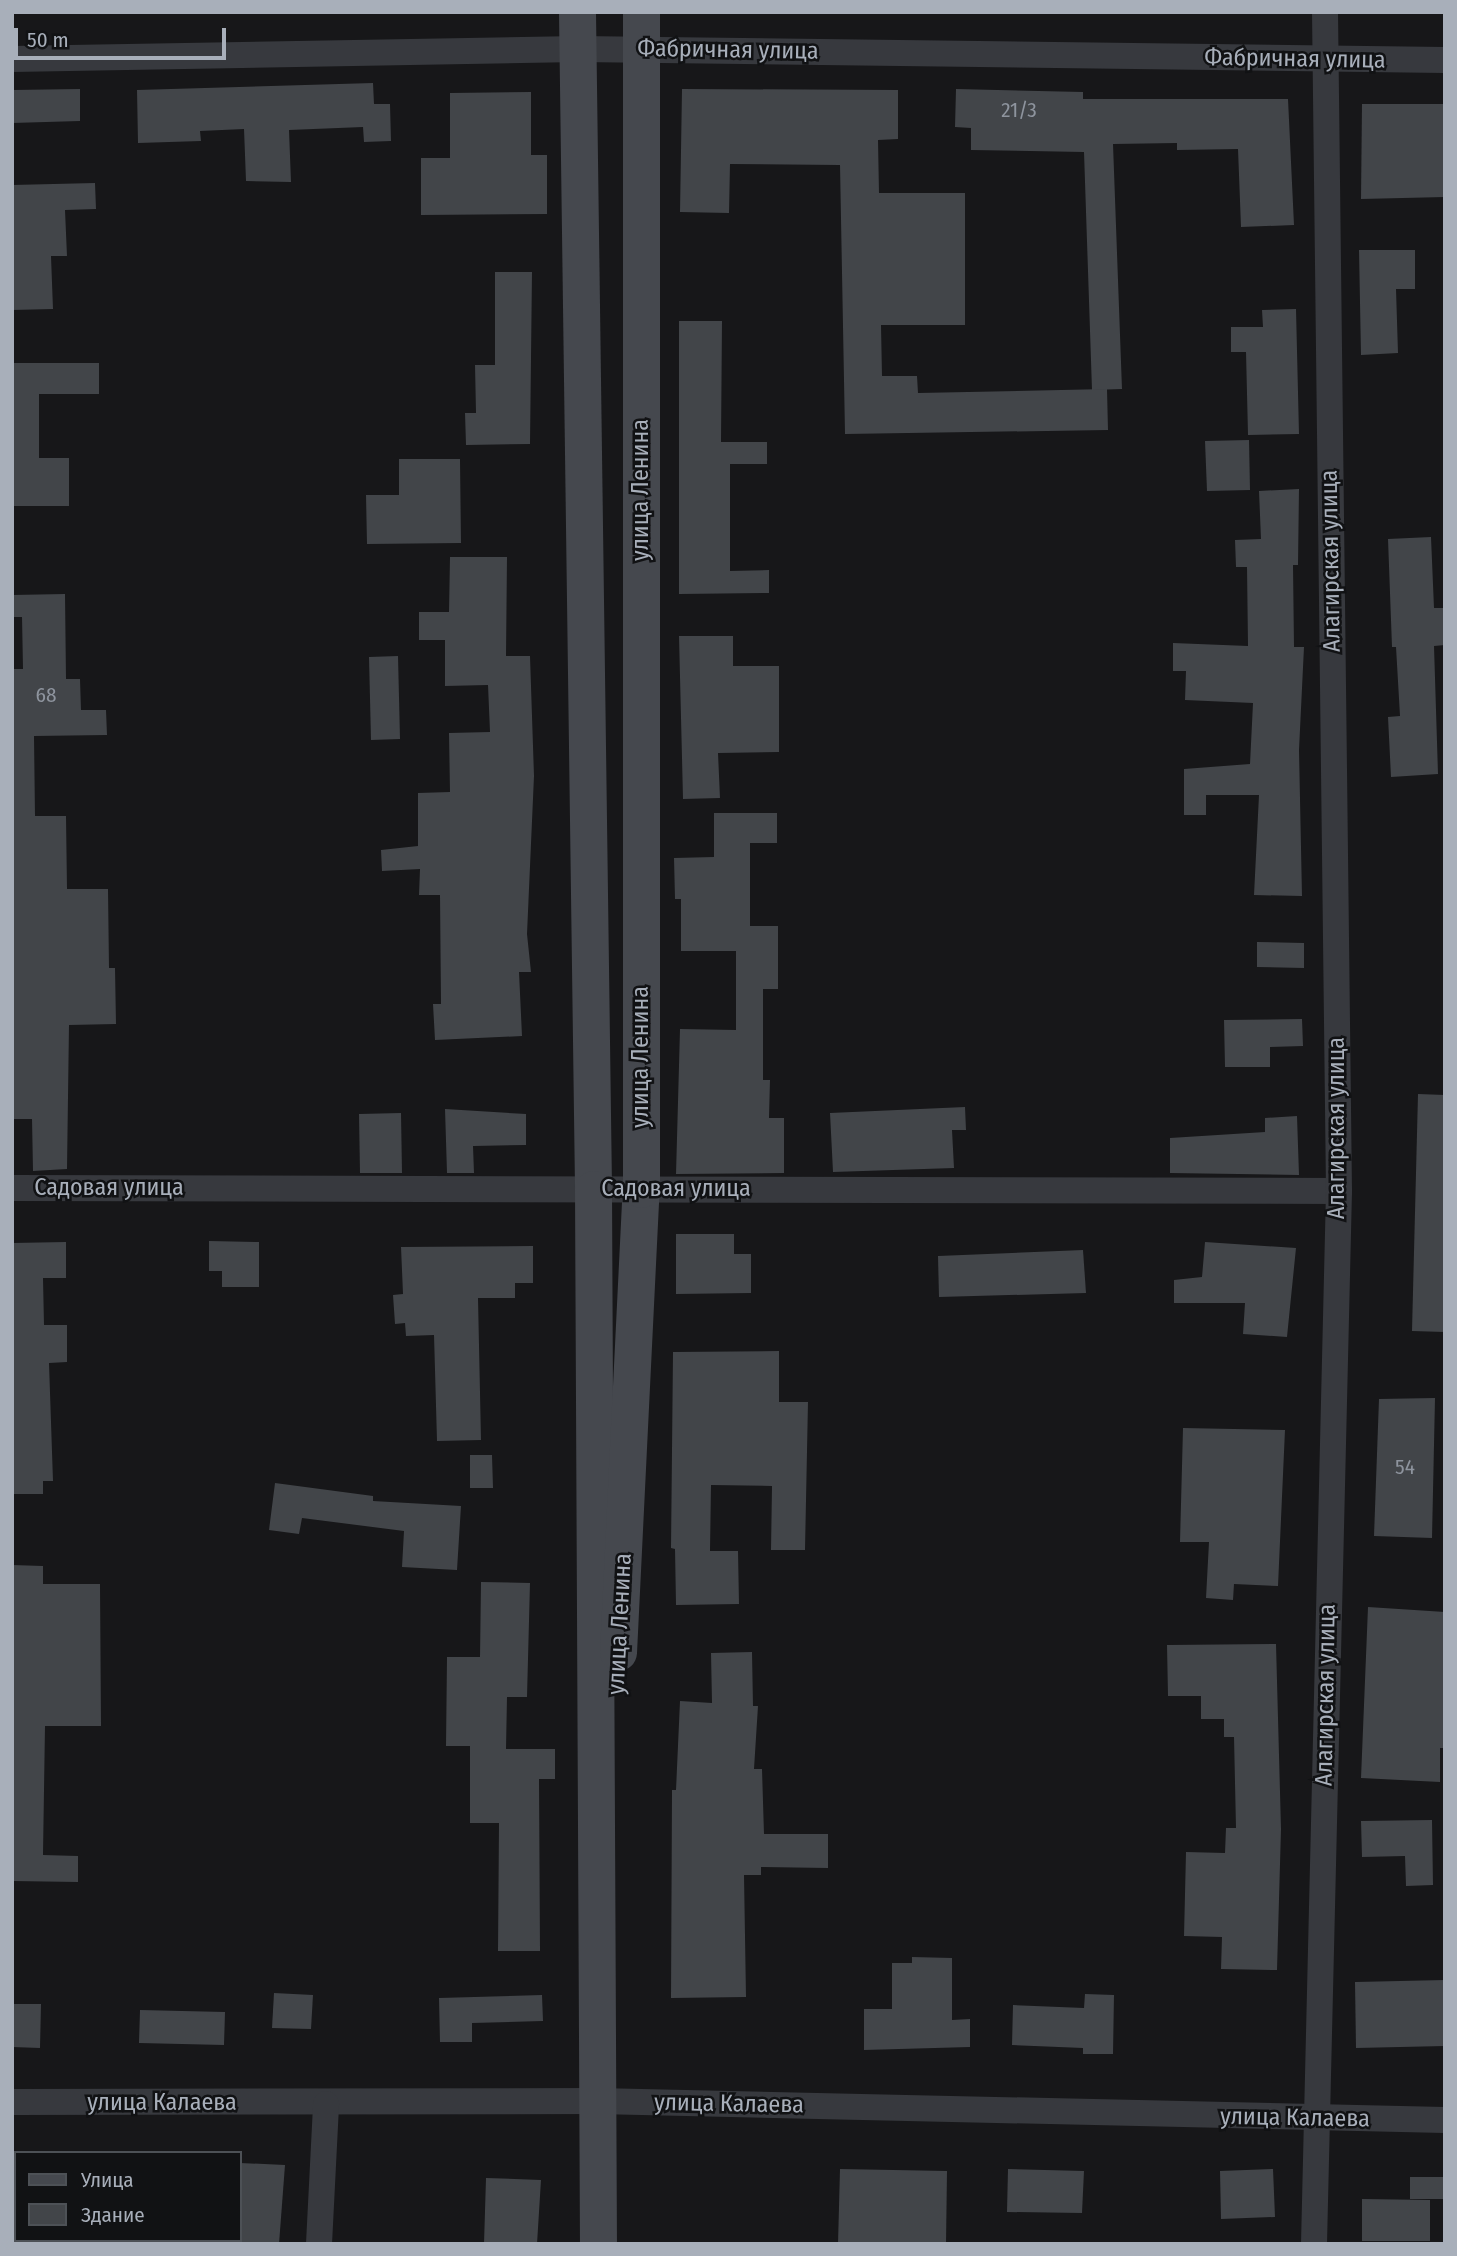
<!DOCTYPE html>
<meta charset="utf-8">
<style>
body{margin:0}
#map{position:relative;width:1457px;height:2256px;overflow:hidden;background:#171719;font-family:"Fira Sans Condensed",sans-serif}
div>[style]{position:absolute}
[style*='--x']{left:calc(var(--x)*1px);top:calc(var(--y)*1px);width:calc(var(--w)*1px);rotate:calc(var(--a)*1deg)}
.building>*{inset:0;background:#424549}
.street>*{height:26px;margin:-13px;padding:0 13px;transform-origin:13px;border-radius:13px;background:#37393e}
.secondary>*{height:37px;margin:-18.5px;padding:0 18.5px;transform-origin:18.5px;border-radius:18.5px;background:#45484e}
span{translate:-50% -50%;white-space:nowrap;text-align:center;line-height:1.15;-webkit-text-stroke:5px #111214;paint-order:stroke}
.number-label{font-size:21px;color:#8e949e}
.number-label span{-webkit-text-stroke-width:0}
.street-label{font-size:24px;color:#a8afba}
.frame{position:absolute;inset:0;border:14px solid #a8afba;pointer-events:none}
.legend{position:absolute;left:14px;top:2151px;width:228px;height:91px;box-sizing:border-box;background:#111214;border:2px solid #4d5156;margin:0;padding:9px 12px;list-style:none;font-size:21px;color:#a8afba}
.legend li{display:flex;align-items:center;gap:14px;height:35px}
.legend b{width:35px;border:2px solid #4d5156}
.scale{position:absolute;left:14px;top:28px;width:212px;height:32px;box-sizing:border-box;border:4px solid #a8afba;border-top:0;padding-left:9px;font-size:21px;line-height:24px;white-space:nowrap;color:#a8afba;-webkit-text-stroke:5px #111214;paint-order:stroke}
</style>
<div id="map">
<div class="building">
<div style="clip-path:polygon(373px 83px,374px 104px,390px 104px,391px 141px,364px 142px,363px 127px,289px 130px,291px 182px,246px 181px,244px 129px,200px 131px,201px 141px,138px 143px,137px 90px)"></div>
<div style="clip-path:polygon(80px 89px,80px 121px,12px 123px,12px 90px)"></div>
<div style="clip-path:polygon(682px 89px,898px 90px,898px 139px,878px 140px,879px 193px,965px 193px,965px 325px,881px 325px,882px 376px,917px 376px,918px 393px,1107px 389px,1108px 430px,845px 434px,840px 165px,730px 164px,729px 213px,680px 212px)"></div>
<div style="clip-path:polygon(956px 89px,1083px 92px,1083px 99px,1288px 99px,1294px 225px,1241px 227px,1238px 149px,1177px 150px,1177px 143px,1113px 144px,1122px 389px,1092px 390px,1084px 152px,971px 150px,971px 128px,955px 127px)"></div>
<div style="clip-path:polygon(531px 92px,531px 155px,547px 155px,547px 214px,421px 215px,421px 158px,450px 158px,450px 93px)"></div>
<div style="clip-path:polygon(1362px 104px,1445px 104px,1445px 197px,1361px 199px)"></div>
<div style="clip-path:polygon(95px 183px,96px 209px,65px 210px,67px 256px,51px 256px,53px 309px,12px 310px,12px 185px)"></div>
<div style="clip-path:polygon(1359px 250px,1415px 250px,1415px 289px,1396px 289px,1398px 353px,1361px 355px)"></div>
<div style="clip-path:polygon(495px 272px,532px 272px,530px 444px,466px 445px,465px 413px,476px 413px,475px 365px,495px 365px)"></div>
<div style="clip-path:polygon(1296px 309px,1299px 434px,1248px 435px,1246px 352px,1231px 352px,1231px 327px,1263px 327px,1262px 310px)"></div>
<div style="clip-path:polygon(679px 321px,722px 321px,721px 442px,767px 442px,767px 464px,730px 464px,730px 571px,769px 570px,769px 593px,679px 594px)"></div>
<div style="clip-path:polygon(12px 363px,99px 363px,99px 394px,39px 394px,39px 458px,69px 458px,69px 506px,12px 506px)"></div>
<div style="clip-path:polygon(1249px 440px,1250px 490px,1207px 491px,1205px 441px)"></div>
<div style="clip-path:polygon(399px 459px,460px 459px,461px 543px,367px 544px,366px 495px,399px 495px)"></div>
<div style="clip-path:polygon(1299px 489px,1298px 565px,1293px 565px,1294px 647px,1304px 647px,1299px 750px,1302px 896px,1254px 895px,1259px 795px,1206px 795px,1206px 815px,1184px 815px,1184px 769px,1250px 764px,1253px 703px,1185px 700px,1186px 671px,1173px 671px,1173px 643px,1248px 646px,1247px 567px,1236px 567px,1235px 540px,1261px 539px,1259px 491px)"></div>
<div style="clip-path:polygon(1431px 537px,1434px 608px,1445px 608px,1445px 645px,1434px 646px,1438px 774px,1391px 777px,1388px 717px,1400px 716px,1396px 647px,1392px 647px,1388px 539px)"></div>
<div style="clip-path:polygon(450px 557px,507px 557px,506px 656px,530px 656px,534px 776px,527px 934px,531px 972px,519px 972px,522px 1036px,435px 1040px,433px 1004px,441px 1004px,440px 895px,419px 895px,420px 869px,382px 871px,381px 850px,418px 846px,418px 793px,450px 792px,449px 733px,490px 732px,488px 685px,445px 686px,445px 640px,419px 640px,419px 612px,449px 612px)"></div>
<div style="clip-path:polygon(65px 594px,66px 679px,80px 679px,81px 710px,106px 710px,107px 735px,34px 736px,35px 816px,66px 816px,67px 889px,108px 889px,109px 968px,115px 968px,116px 1024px,69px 1025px,67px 1169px,33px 1171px,32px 1119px,12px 1119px,12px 669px,23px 669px,22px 617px,12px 617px,12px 595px)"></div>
<div style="clip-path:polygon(679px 636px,733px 636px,733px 666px,779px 666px,779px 752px,718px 753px,720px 798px,683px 799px)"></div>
<div style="clip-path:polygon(398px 656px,400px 739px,371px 740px,369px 657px)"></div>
<div style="clip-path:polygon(714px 813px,777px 813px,777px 843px,750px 843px,750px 926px,778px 926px,778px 989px,763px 989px,763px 1080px,770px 1080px,769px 1118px,784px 1118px,784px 1173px,676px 1174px,680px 1029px,736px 1030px,736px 951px,681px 951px,681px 899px,675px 899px,674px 858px,714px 857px)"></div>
<div style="clip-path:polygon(1257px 942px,1304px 943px,1304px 968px,1257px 967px)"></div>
<div style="clip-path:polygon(1302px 1019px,1303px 1046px,1270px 1047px,1270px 1067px,1225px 1067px,1224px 1020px)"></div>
<div style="clip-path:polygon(1418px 1094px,1445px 1095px,1445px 1332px,1412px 1331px)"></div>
<div style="clip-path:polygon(965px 1107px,966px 1130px,952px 1130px,954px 1168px,833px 1172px,830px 1113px)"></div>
<div style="clip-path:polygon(445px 1109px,526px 1114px,526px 1145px,473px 1146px,474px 1173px,447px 1173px)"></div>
<div style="clip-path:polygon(401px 1113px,402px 1173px,360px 1173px,359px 1114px)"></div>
<div style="clip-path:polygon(1297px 1116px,1299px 1175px,1170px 1173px,1170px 1138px,1265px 1132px,1265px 1118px)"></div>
<div style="clip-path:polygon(676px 1234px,734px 1234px,734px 1254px,751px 1254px,751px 1293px,676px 1294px)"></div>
<div style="clip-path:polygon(209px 1241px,259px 1242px,259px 1287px,222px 1287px,222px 1271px,209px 1271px)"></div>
<div style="clip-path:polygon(66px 1242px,66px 1278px,43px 1278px,44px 1325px,67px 1325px,67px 1362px,49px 1363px,53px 1481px,43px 1481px,43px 1494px,12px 1494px,12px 1243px)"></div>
<div style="clip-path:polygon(1205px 1242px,1296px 1248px,1287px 1337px,1243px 1334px,1245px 1303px,1174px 1303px,1174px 1280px,1202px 1277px)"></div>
<div style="clip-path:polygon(533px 1246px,533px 1283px,515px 1283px,515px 1298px,478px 1298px,481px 1440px,437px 1441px,434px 1335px,406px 1336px,405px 1323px,395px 1324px,393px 1295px,403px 1294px,401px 1247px)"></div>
<div style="clip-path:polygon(1083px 1250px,1086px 1293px,939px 1297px,938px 1256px)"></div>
<div style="clip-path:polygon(779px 1351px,779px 1402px,808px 1402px,805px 1550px,771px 1550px,772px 1486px,711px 1485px,710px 1551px,738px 1551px,739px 1604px,676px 1605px,675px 1549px,671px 1548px,673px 1352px)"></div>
<div style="clip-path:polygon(1435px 1398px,1432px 1538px,1374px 1536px,1379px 1399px)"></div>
<div style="clip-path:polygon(1183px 1428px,1285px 1430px,1278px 1586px,1234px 1584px,1233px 1600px,1206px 1598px,1209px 1542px,1180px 1542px)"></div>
<div style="clip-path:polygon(470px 1455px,492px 1455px,493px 1488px,470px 1488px)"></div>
<div style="clip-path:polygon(275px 1483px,373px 1496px,373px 1501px,461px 1506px,457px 1570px,402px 1567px,404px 1531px,302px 1518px,299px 1534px,269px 1530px)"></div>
<div style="clip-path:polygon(12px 1565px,43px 1566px,43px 1584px,100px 1584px,101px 1726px,45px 1726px,43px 1855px,78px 1856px,78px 1882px,12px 1881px)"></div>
<div style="clip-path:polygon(481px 1582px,530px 1583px,527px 1697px,507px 1697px,506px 1749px,555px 1749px,555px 1779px,539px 1779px,540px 1951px,498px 1951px,499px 1823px,470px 1823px,470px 1746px,446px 1746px,447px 1657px,480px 1657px)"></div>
<div style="clip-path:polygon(1368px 1607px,1445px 1612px,1445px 1748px,1440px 1748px,1440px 1782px,1361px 1778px)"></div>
<div style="clip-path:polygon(1276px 1644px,1281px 1829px,1277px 1970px,1221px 1969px,1222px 1937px,1184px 1936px,1186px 1852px,1225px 1853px,1226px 1828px,1236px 1828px,1234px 1737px,1224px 1737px,1224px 1719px,1201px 1719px,1201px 1696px,1168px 1696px,1167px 1645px)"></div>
<div style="clip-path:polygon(752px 1652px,753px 1706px,758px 1706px,754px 1769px,762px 1769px,764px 1834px,828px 1834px,828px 1868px,761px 1867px,761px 1875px,744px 1875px,746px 1997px,671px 1998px,672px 1790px,676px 1790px,680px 1701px,712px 1703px,711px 1653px)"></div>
<div style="clip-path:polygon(1432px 1820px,1433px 1885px,1406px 1886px,1405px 1856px,1362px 1857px,1361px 1821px)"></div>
<div style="clip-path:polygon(912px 1957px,952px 1958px,952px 2020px,970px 2019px,970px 2047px,864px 2050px,864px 2009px,892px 2009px,892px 1963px,912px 1963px)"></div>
<div style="clip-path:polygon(1445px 1980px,1445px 2046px,1356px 2048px,1355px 1982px)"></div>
<div style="clip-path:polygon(274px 1993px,313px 1995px,311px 2029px,272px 2028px)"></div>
<div style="clip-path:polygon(1085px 1994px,1114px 1995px,1113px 2054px,1083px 2054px,1083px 2048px,1012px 2045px,1013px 2005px,1084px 2008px)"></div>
<div style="clip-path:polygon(542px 1995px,543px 2021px,472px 2023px,472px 2042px,440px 2042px,439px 1998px)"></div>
<div style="clip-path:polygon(12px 2004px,41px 2004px,40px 2048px,12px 2047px)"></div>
<div style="clip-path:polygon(140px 2010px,225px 2012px,224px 2045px,139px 2043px)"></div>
<div style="clip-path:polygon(240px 2163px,285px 2165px,279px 2244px,240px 2244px)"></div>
<div style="clip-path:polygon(840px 2169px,947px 2171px,946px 2244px,838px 2244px)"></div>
<div style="clip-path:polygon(1008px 2169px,1084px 2171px,1082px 2213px,1007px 2212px)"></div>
<div style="clip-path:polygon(1273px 2169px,1275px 2217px,1221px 2219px,1220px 2171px)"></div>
<div style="clip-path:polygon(1410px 2177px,1445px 2177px,1445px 2199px,1410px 2199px)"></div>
<div style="clip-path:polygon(486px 2178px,541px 2180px,537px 2244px,484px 2244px)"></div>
<div style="clip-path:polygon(1362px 2199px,1430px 2200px,1430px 2241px,1362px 2241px)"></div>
</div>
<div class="street">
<div style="--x:12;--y:59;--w:566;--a:-1.01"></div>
<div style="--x:578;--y:49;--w:867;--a:0.73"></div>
<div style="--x:12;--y:1188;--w:1327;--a:0.13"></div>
<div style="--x:12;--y:2102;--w:585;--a:-0.1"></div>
<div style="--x:597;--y:2101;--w:848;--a:1.28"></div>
<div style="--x:319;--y:2244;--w:140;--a:-87.1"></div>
<div style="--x:1314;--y:2244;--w:1053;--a:-88.64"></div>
<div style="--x:1339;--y:1191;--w:1179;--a:-90.68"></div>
</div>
<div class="secondary">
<div style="--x:577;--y:12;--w:1177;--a:89.22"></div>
<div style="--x:593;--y:1189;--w:1055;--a:89.73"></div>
<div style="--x:618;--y:1652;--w:464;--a:-87.2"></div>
<div style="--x:641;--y:1189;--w:1177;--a:-90"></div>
</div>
<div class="number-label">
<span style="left:1019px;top:110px">21/3</span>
<span style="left:46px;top:695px">68</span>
<span style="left:1405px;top:1467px">54</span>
</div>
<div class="street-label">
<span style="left:728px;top:50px;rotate:1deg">Фабричная улица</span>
<span style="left:1295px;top:59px;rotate:1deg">Фабричная улица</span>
<span style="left:641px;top:490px;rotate:-90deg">улица Ленина</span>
<span style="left:1331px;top:561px;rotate:-91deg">Алагирская улица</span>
<span style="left:641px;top:1057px;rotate:-90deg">улица Ленина</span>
<span style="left:1337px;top:1128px;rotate:-90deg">Алагирская улица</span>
<span style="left:109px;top:1188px">Садовая улица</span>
<span style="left:676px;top:1189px">Садовая улица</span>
<span style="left:620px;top:1624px;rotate:-87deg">улица Ленина</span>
<span style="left:1326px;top:1695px;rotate:-89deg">Алагирская улица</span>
<span style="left:162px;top:2103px">улица Калаева</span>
<span style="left:729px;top:2104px;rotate:1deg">улица Калаева</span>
<span style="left:1295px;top:2118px;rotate:1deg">улица Калаева</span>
</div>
<div class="frame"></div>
<ul class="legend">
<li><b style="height:9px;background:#45484e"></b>Улица</li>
<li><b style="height:19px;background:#424549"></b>Здание</li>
</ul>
<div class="scale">50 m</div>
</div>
